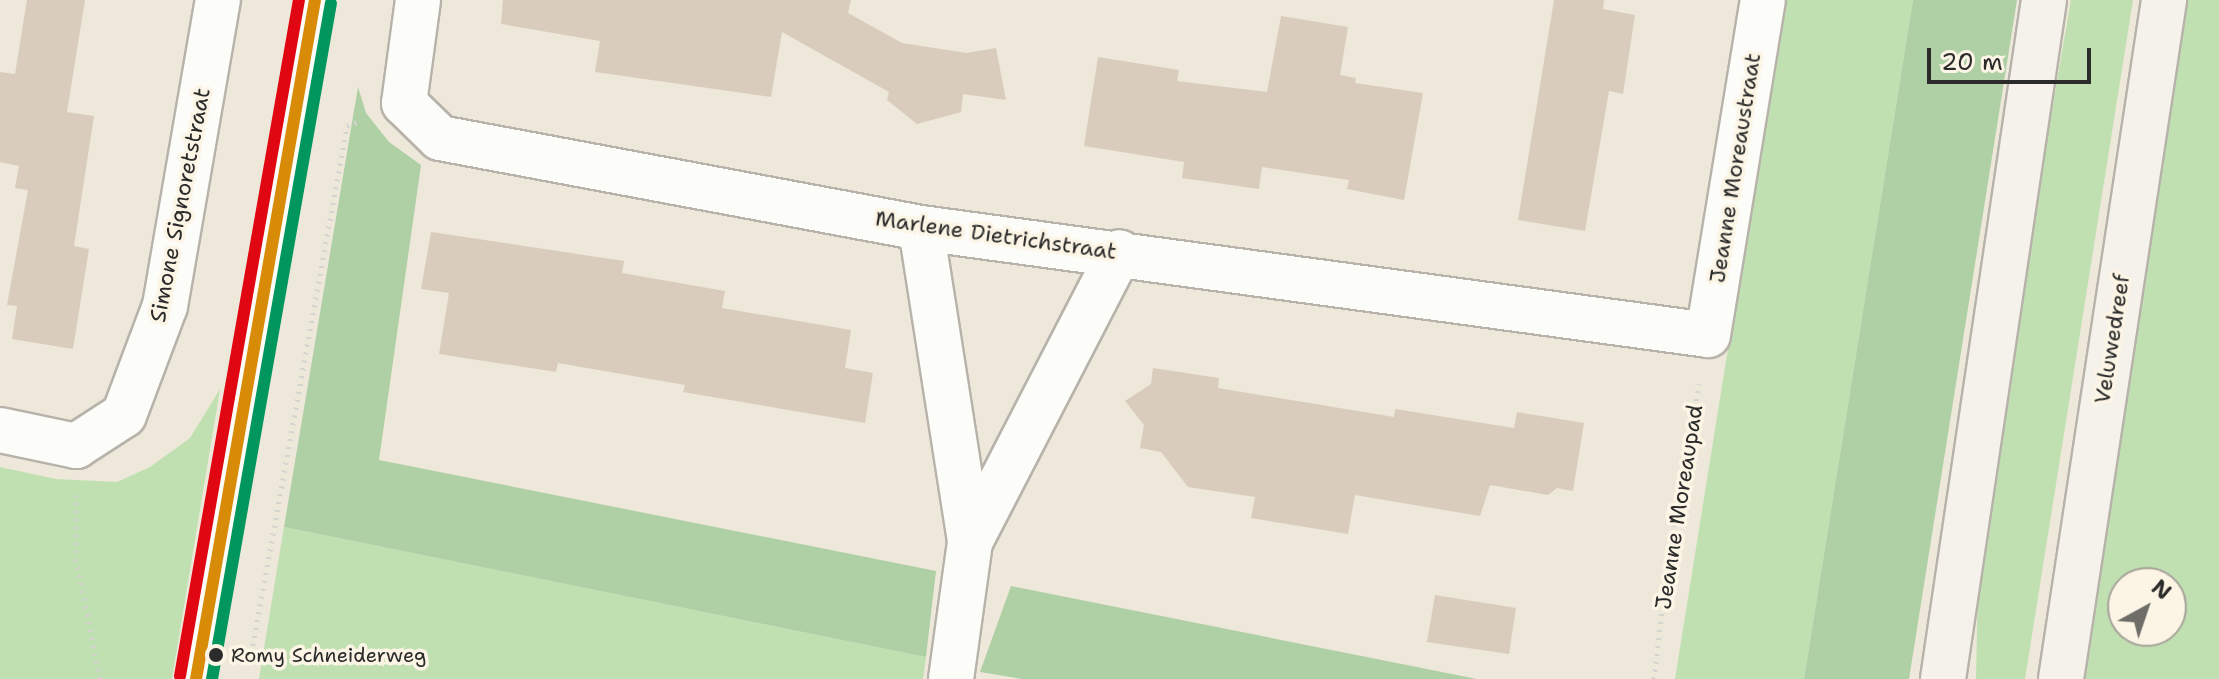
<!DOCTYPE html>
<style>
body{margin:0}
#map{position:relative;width:2219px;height:679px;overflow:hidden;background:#ede8da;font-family:"Shantell Sans",sans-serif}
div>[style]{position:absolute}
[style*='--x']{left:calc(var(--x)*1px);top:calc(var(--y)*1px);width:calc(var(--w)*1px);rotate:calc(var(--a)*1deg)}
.green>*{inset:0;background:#c0e0b1}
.forest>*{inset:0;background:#afcfa5}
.building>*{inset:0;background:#daccbc}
.path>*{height:5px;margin-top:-2.5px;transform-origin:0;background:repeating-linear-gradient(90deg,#d4d4d0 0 2px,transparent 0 8px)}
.roads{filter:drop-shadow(2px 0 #b7b3ab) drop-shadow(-2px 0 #b7b3ab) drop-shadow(0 2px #b7b3ab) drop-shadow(0 -2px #b7b3ab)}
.lane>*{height:22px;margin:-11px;padding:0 11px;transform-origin:11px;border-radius:11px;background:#fcfcf9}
.street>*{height:44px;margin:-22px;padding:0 22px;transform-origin:22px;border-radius:22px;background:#fcfcf9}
.secondary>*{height:44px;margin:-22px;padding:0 22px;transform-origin:22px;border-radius:22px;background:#f5f1eb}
.bus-1>*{height:12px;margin:-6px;padding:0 6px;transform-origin:6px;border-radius:6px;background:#d78b06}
.bus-2>*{height:12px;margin:-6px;padding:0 6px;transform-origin:6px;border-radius:6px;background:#00965e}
.bus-3>*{height:12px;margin:-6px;padding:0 6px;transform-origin:6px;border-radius:6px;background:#e00713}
.dots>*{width:22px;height:22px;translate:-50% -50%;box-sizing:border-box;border:4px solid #fcf5e5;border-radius:50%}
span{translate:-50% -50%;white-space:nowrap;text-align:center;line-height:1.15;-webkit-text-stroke:7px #fcf5e5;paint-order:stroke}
.bus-label{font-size:20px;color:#2b2b2b}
.left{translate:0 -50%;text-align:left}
.street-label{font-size:22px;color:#2b2b2b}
.north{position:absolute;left:2107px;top:567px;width:80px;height:80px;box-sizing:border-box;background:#fcf5e5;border:2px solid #a8a49b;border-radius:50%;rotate:40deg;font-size:22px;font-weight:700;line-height:32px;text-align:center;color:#2b2b2b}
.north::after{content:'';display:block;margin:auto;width:28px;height:36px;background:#6f6d68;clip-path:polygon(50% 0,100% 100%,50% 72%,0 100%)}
.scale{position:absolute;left:1927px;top:48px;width:164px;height:36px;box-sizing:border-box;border:4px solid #2b2b2b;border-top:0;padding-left:10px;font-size:24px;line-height:28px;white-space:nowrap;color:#2b2b2b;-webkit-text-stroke:6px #fcf5e5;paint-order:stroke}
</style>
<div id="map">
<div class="green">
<div style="clip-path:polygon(1784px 0,1913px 0,1804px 679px,1675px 679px)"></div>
<div style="clip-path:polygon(2071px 0,2133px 0,2025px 679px,1976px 679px,1979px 534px)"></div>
<div style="clip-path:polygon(evenodd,2188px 0,2219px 0,2219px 679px,2083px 679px,2126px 369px,2188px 0,2123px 583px,2171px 583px,2171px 631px,2123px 631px,2123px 583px)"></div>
<div style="clip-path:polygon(220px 389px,172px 679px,0 679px,0 467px,56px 479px,117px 482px,150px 467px,190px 438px)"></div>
<div style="clip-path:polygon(284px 527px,926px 657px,923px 679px,259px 679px)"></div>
</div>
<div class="forest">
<div style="clip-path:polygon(1913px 0,2017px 0,1909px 679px,1804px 679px)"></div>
<div style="clip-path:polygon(358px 87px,366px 113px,389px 142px,421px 165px,379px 460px,936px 571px,926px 657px,284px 527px)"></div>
<div style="clip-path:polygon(1011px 586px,1477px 679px,1022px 679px,980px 672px)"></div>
</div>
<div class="building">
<div style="clip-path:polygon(27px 0,85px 0,67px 112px,94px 116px,74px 246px,89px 249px,73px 349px,12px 339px,17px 306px,7px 305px,28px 190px,15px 188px,19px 166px,0 162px,0 72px,15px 74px)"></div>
<div style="clip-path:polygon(503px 0,851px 0,848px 13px,902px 43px,967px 53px,996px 48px,1006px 100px,963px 94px,961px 112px,917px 124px,887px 100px,889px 92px,782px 32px,771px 97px,595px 72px,600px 41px,501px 24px)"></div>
<div style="clip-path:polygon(1554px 0,1604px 0,1603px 9px,1635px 15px,1623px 94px,1609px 91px,1585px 231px,1518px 220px)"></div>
<div style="clip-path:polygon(1281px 16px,1348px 27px,1340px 75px,1356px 78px,1355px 83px,1423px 93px,1404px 200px,1347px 189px,1349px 180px,1262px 167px,1259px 189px,1182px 178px,1184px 162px,1084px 146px,1098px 57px,1179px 70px,1177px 81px,1267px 92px)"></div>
<div style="clip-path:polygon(431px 232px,624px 261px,622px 273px,725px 291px,722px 308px,851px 330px,845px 368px,873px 373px,865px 423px,683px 392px,685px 385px,558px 363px,556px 372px,439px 354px,449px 293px,421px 289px)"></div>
<div style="clip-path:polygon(1153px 368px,1219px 378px,1218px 388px,1394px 417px,1395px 409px,1514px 428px,1517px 412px,1584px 423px,1573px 491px,1557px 488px,1548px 495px,1490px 485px,1480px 516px,1355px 495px,1348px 534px,1251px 518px,1255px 497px,1188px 487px,1161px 452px,1140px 448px,1144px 425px,1125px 401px,1151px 384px)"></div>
<div style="clip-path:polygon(1435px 595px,1516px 608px,1509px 654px,1427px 642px)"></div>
</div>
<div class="path">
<div style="--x:76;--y:495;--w:64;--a:90"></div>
<div style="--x:76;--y:559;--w:122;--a:78.7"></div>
<div style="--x:250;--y:661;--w:544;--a:-79.72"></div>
<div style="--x:347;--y:126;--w:11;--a:-22"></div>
<div style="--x:1654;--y:679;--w:122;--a:-83.4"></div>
<div style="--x:1668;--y:558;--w:177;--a:-79.9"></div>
</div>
<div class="roads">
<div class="lane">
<div style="--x:196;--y:679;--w:689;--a:-80.06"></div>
</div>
<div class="street">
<div style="--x:418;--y:0;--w:104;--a:97.7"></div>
<div style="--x:404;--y:103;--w:50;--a:44.2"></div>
<div style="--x:440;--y:138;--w:489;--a:10.6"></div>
<div style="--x:921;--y:228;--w:794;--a:7.74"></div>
<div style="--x:1708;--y:335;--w:339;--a:-80.7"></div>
<div style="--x:921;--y:228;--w:318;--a:81.1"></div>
<div style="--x:970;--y:542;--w:138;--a:97.9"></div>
<div style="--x:0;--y:430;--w:78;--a:11.9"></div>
<div style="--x:76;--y:446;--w:57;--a:-32.9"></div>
<div style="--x:124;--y:415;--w:116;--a:-69.4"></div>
<div style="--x:165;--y:306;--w:311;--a:-80.2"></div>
<div style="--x:970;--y:542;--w:326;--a:-62.7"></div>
</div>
<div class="secondary">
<div style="--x:1943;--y:679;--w:686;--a:-81.54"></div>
<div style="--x:2061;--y:679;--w:687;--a:-81.37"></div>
</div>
</div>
<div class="bus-1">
<div style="--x:196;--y:679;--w:689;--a:-80.06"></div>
</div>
<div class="bus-2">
<div style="--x:212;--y:679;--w:686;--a:-80.02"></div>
</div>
<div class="bus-3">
<div style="--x:180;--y:676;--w:686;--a:-80.02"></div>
</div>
<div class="dots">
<div style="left:216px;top:655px;background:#2b2b2b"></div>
</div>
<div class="bus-label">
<span class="left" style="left:231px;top:655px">Romy Schneiderweg</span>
</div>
<div class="street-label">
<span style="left:1735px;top:168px;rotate:-81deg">Jeanne Moreaustraat</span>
<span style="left:180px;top:205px;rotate:-79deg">Simone Signoretstraat</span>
<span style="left:996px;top:235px;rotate:8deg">Marlene Dietrichstraat</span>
<span style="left:2112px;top:339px;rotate:-81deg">Veluwedreef</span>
<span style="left:1679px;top:507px;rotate:-81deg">Jeanne Moreaupad</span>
</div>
<div class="north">N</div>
<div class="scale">20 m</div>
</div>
